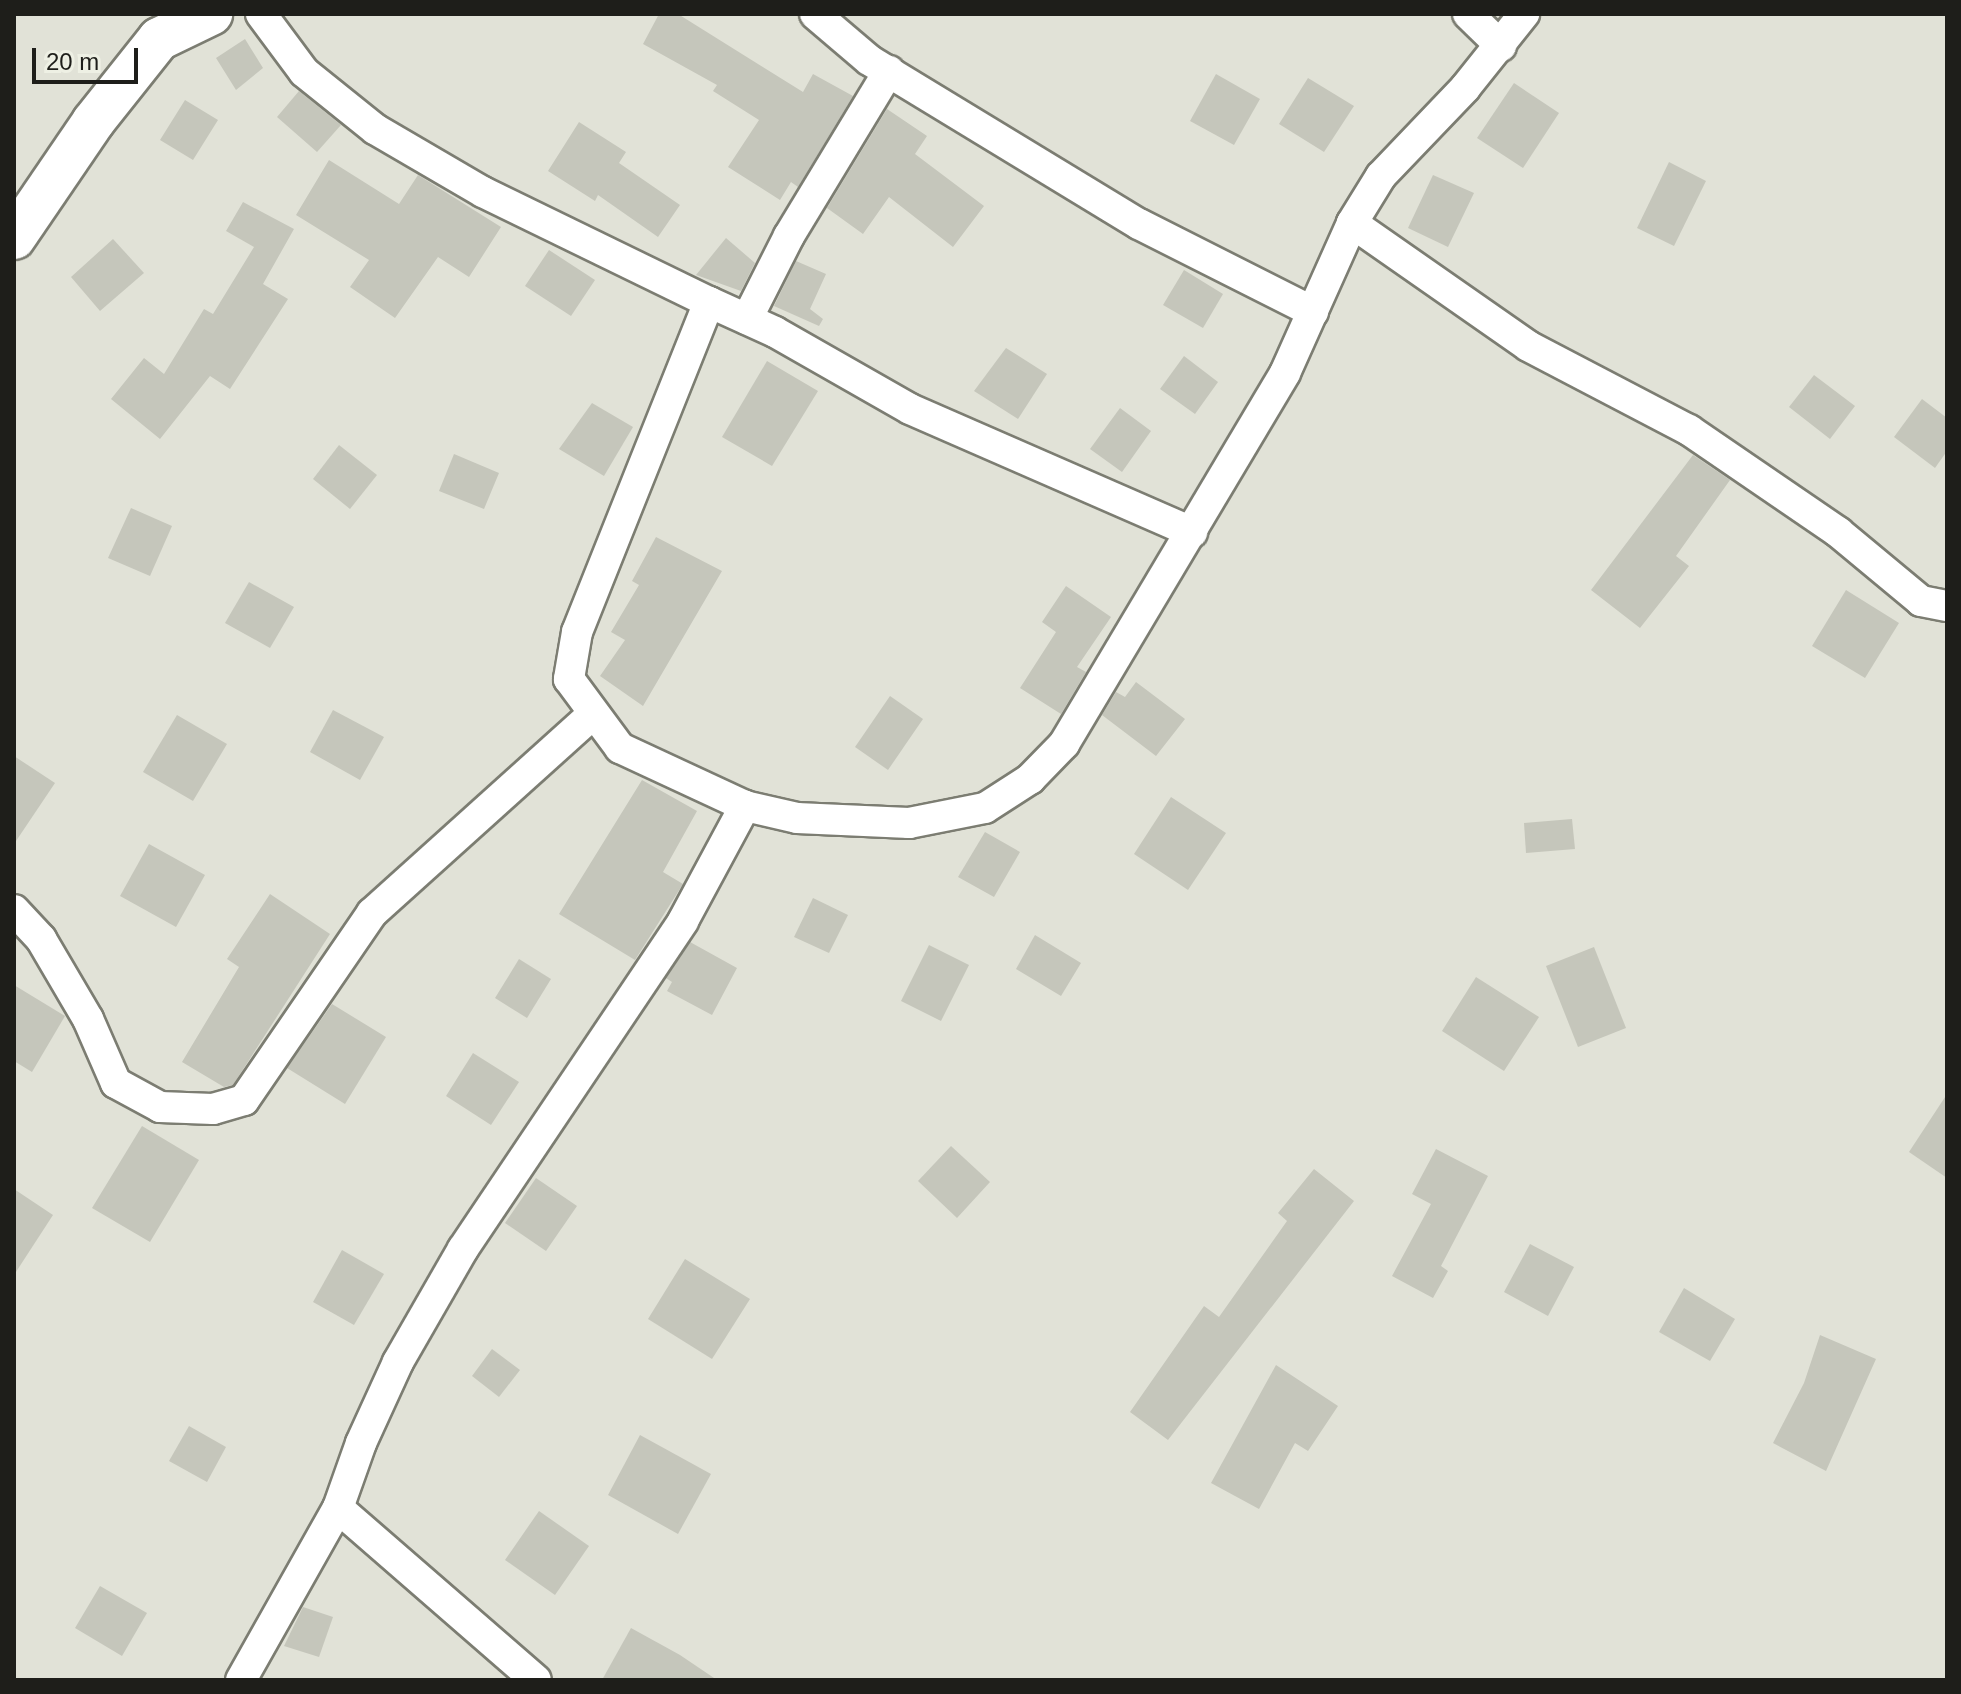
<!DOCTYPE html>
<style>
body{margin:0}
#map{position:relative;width:1961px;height:1694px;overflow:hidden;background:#e1e2d7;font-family:Helvetica,sans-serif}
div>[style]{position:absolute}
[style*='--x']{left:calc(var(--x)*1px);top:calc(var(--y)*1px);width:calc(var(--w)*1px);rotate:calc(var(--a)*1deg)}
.building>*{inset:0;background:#c5c6bb}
.roads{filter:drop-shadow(2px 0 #7c7d72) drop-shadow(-2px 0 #7c7d72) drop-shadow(0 2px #7c7d72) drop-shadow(0 -2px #7c7d72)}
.minor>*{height:30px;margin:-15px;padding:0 15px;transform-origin:15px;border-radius:15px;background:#fff}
.secondary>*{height:42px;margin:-21px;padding:0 21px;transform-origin:21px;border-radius:21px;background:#fff}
span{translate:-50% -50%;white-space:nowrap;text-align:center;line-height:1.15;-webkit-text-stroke:7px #eef0e4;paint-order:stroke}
.frame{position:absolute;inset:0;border:16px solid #1e1e1a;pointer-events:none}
.scale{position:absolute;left:32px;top:48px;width:106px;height:36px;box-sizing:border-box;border:4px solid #1e1e1a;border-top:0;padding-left:10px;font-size:24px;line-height:28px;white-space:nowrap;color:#1e1e1a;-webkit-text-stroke:6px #eef0e4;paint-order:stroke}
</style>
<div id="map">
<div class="building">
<div style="clip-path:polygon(659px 14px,678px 14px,803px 92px,813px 74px,853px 96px,798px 187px,791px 182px,780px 200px,728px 167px,759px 120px,713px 91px,717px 85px,643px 44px)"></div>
<div style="clip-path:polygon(245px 39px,263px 68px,236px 90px,216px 58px)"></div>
<div style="clip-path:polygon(1216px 74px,1260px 99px,1234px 145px,1190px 121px)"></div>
<div style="clip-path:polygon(1308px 78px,1354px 106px,1324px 152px,1279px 124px)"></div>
<div style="clip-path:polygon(1514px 83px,1559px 113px,1523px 168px,1477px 138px)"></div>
<div style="clip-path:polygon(299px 91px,341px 125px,317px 152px,277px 117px)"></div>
<div style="clip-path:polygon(185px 100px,218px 120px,193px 160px,160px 140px)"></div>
<div style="clip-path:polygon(887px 109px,927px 136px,915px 154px,984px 206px,953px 247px,889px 197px,863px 234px,827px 208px)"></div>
<div style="clip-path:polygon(579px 122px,626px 152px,619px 163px,680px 205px,658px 237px,598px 195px,595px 201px,548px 171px)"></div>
<div style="clip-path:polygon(329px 160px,399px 204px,418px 175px,501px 227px,469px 277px,438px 257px,395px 318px,350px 287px,369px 260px,296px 215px)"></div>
<div style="clip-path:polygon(1669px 162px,1706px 181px,1674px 246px,1637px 228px)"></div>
<div style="clip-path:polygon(1433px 175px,1474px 193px,1448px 247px,1408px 228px)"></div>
<div style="clip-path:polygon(243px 202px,294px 229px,263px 284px,288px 299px,230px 389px,210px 376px,160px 439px,111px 399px,144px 358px,164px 374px,204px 309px,213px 314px,254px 247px,226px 231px)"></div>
<div style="clip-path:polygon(726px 238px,755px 263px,741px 291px,696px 275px)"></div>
<div style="clip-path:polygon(113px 239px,144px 273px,100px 311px,71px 277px)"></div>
<div style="clip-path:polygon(549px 250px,595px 280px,571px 316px,525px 286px)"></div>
<div style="clip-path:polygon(796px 261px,826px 274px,810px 309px,823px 319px,819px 326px,774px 306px)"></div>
<div style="clip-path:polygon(1184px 270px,1223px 294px,1203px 328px,1163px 305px)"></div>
<div style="clip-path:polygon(1006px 348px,1047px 374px,1018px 419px,974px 391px)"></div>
<div style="clip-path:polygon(1184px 356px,1218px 382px,1195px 414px,1160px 389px)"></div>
<div style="clip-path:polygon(767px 361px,818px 391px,772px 466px,722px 437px)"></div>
<div style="clip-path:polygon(1814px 375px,1855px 406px,1830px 439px,1789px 407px)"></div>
<div style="clip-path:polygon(1922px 399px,1947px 418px,1947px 451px,1935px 468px,1894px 437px)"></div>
<div style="clip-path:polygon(592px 403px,633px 427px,604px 476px,559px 449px)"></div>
<div style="clip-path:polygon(1120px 408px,1151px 431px,1122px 472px,1090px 449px)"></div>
<div style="clip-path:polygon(339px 445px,377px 475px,350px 509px,313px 479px)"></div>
<div style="clip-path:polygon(454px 454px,499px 473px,484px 509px,439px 491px)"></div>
<div style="clip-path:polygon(1693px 455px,1730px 480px,1676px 556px,1689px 566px,1640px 628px,1591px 590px)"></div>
<div style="clip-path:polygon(131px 508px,172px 526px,150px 576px,108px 558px)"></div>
<div style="clip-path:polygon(656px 537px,722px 571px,643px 706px,600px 676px,625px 640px,611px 632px,639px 585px,632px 581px)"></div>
<div style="clip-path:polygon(249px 582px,294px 607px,270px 648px,225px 623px)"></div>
<div style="clip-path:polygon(1066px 586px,1111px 617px,1077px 667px,1086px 672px,1061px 714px,1020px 688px,1056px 632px,1042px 622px)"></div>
<div style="clip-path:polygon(1846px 590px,1899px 623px,1865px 678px,1812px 646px)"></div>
<div style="clip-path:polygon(1136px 682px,1185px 719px,1156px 756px,1102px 715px,1116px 692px,1125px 697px)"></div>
<div style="clip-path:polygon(890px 696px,923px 719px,888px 770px,855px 747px)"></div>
<div style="clip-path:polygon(333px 710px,384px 737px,360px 780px,310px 752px)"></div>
<div style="clip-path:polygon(177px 715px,227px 744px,193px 801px,143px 772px)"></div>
<div style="clip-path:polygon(14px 756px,55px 783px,14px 844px)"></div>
<div style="clip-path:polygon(642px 780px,697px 811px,663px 872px,683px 884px,635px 960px,559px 914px)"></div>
<div style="clip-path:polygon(1171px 797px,1226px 833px,1188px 890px,1134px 854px)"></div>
<div style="clip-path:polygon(1572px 819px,1575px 849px,1526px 853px,1524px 823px)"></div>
<div style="clip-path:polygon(985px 832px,1020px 852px,994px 897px,958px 877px)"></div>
<div style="clip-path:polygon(149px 844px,205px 875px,176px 927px,120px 896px)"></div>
<div style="clip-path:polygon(270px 894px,330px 934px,233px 1085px,224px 1087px,182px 1062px,239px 967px,227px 959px)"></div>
<div style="clip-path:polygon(813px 898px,848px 915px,829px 953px,794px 937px)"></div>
<div style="clip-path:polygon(1035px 935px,1081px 963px,1061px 996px,1016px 969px)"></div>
<div style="clip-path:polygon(690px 942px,737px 968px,712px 1015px,667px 991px,672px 982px,666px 978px)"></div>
<div style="clip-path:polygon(929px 945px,969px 965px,941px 1021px,901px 1001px)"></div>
<div style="clip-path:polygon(1594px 947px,1626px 1028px,1578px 1047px,1546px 966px)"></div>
<div style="clip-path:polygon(519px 959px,551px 979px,527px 1018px,495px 998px)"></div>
<div style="clip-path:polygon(1476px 977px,1539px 1017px,1504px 1071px,1442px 1031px)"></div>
<div style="clip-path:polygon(14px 985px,65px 1016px,32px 1072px,14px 1061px)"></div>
<div style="clip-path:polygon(332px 1004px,386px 1037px,345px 1104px,287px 1068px)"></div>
<div style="clip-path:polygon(473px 1053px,519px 1082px,491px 1125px,446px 1096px)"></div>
<div style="clip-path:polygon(1947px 1094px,1947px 1178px,1909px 1152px)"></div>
<div style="clip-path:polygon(142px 1126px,199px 1160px,150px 1242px,92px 1208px)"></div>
<div style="clip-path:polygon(951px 1146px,990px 1182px,957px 1218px,918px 1181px)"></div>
<div style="clip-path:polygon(1436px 1149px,1488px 1176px,1441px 1266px,1448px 1271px,1433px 1298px,1392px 1276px,1431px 1204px,1412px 1194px)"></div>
<div style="clip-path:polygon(1314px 1169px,1354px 1201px,1168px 1440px,1130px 1412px,1204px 1306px,1219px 1317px,1287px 1221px,1278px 1213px)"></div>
<div style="clip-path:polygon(536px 1178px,577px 1206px,546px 1251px,505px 1223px)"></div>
<div style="clip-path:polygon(14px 1189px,53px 1215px,14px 1275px)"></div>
<div style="clip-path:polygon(1530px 1244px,1574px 1267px,1548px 1316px,1504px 1292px)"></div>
<div style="clip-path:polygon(342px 1250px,384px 1274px,354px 1325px,313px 1302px)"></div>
<div style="clip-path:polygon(685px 1259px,750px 1299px,712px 1359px,648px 1319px)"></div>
<div style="clip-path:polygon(1684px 1288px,1735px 1319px,1710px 1361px,1659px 1332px)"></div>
<div style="clip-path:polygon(1820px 1335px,1876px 1359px,1826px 1471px,1773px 1443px,1804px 1383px)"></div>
<div style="clip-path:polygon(492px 1349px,520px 1370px,499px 1397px,472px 1376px)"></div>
<div style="clip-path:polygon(1276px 1365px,1338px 1406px,1308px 1451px,1295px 1443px,1259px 1509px,1211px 1483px)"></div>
<div style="clip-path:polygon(189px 1426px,226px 1447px,207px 1482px,169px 1461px)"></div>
<div style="clip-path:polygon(640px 1435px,711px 1474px,678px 1534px,608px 1495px)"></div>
<div style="clip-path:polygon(539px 1511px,589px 1546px,555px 1595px,505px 1560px)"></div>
<div style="clip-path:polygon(100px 1586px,147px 1613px,122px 1656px,75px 1628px)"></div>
<div style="clip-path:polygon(303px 1607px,333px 1617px,319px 1657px,284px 1646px)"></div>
<div style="clip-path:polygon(631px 1628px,680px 1655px,717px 1680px,602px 1680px)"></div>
</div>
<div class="roads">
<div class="minor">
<div style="--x:261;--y:14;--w:72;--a:53.4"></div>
<div style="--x:304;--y:72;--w:91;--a:38.8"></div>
<div style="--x:375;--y:129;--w:125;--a:30.3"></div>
<div style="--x:483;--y:192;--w:251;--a:26"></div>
<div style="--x:709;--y:302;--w:355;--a:111.8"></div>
<div style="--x:577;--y:632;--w:48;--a:99.7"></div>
<div style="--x:569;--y:679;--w:86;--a:53.5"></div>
<div style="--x:620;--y:748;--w:138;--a:24.9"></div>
<div style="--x:815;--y:14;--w:71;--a:40.4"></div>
<div style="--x:869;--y:60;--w:316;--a:31.3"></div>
<div style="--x:1139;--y:224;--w:195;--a:26.8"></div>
<div style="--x:1468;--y:14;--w:46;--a:44.1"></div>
<div style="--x:1352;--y:223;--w:215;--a:34.9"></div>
<div style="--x:1528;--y:346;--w:182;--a:27.6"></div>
<div style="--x:1689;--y:430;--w:181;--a:34.4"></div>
<div style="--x:1838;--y:532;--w:108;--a:39.7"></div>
<div style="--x:1921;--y:601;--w:26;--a:11"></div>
<div style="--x:709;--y:302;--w:72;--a:24.4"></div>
<div style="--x:775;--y:332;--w:155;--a:29.7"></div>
<div style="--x:910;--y:409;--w:308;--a:23.6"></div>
<div style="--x:747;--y:319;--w:93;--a:-63.2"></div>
<div style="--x:789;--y:236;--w:193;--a:-58.8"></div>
<div style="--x:14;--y:910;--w:40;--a:47"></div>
<div style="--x:41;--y:939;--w:93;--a:59.6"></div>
<div style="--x:88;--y:1019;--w:70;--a:66.4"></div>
<div style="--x:116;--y:1083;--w:50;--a:28.6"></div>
<div style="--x:160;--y:1107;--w:53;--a:2.2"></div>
<div style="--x:213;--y:1109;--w:32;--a:-16"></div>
<div style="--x:244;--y:1100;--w:227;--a:-55.6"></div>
<div style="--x:372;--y:913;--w:296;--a:-42"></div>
<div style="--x:338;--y:1508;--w:69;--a:-70.5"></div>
<div style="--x:361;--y:1443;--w:89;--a:-65.4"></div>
<div style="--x:398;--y:1362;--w:130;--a:-60.1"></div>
<div style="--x:463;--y:1249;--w:395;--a:-56.1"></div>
<div style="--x:683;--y:921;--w:131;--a:-61.7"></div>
<div style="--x:745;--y:806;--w:53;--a:13"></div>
<div style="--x:797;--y:818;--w:112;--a:2.6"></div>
<div style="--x:909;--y:823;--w:77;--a:-11.2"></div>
<div style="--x:985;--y:808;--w:54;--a:-32.8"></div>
<div style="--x:1030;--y:779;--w:49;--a:-45.8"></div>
<div style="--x:1064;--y:744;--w:432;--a:-59.2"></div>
<div style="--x:1285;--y:373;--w:164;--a:-65.9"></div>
<div style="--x:1352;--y:223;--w:55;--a:-58.3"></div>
<div style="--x:1381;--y:176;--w:122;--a:-46.3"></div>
<div style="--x:1465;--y:88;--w:95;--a:-51.4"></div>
<div style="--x:241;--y:1680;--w:197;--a:-60.6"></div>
<div style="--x:338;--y:1508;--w:262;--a:41"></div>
</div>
<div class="secondary">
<div style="--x:14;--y:238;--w:140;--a:-55.7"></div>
<div style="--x:93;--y:122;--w:106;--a:-51.5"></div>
<div style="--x:159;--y:39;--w:58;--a:-25.7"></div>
</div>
</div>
<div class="frame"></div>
<div class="scale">20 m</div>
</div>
